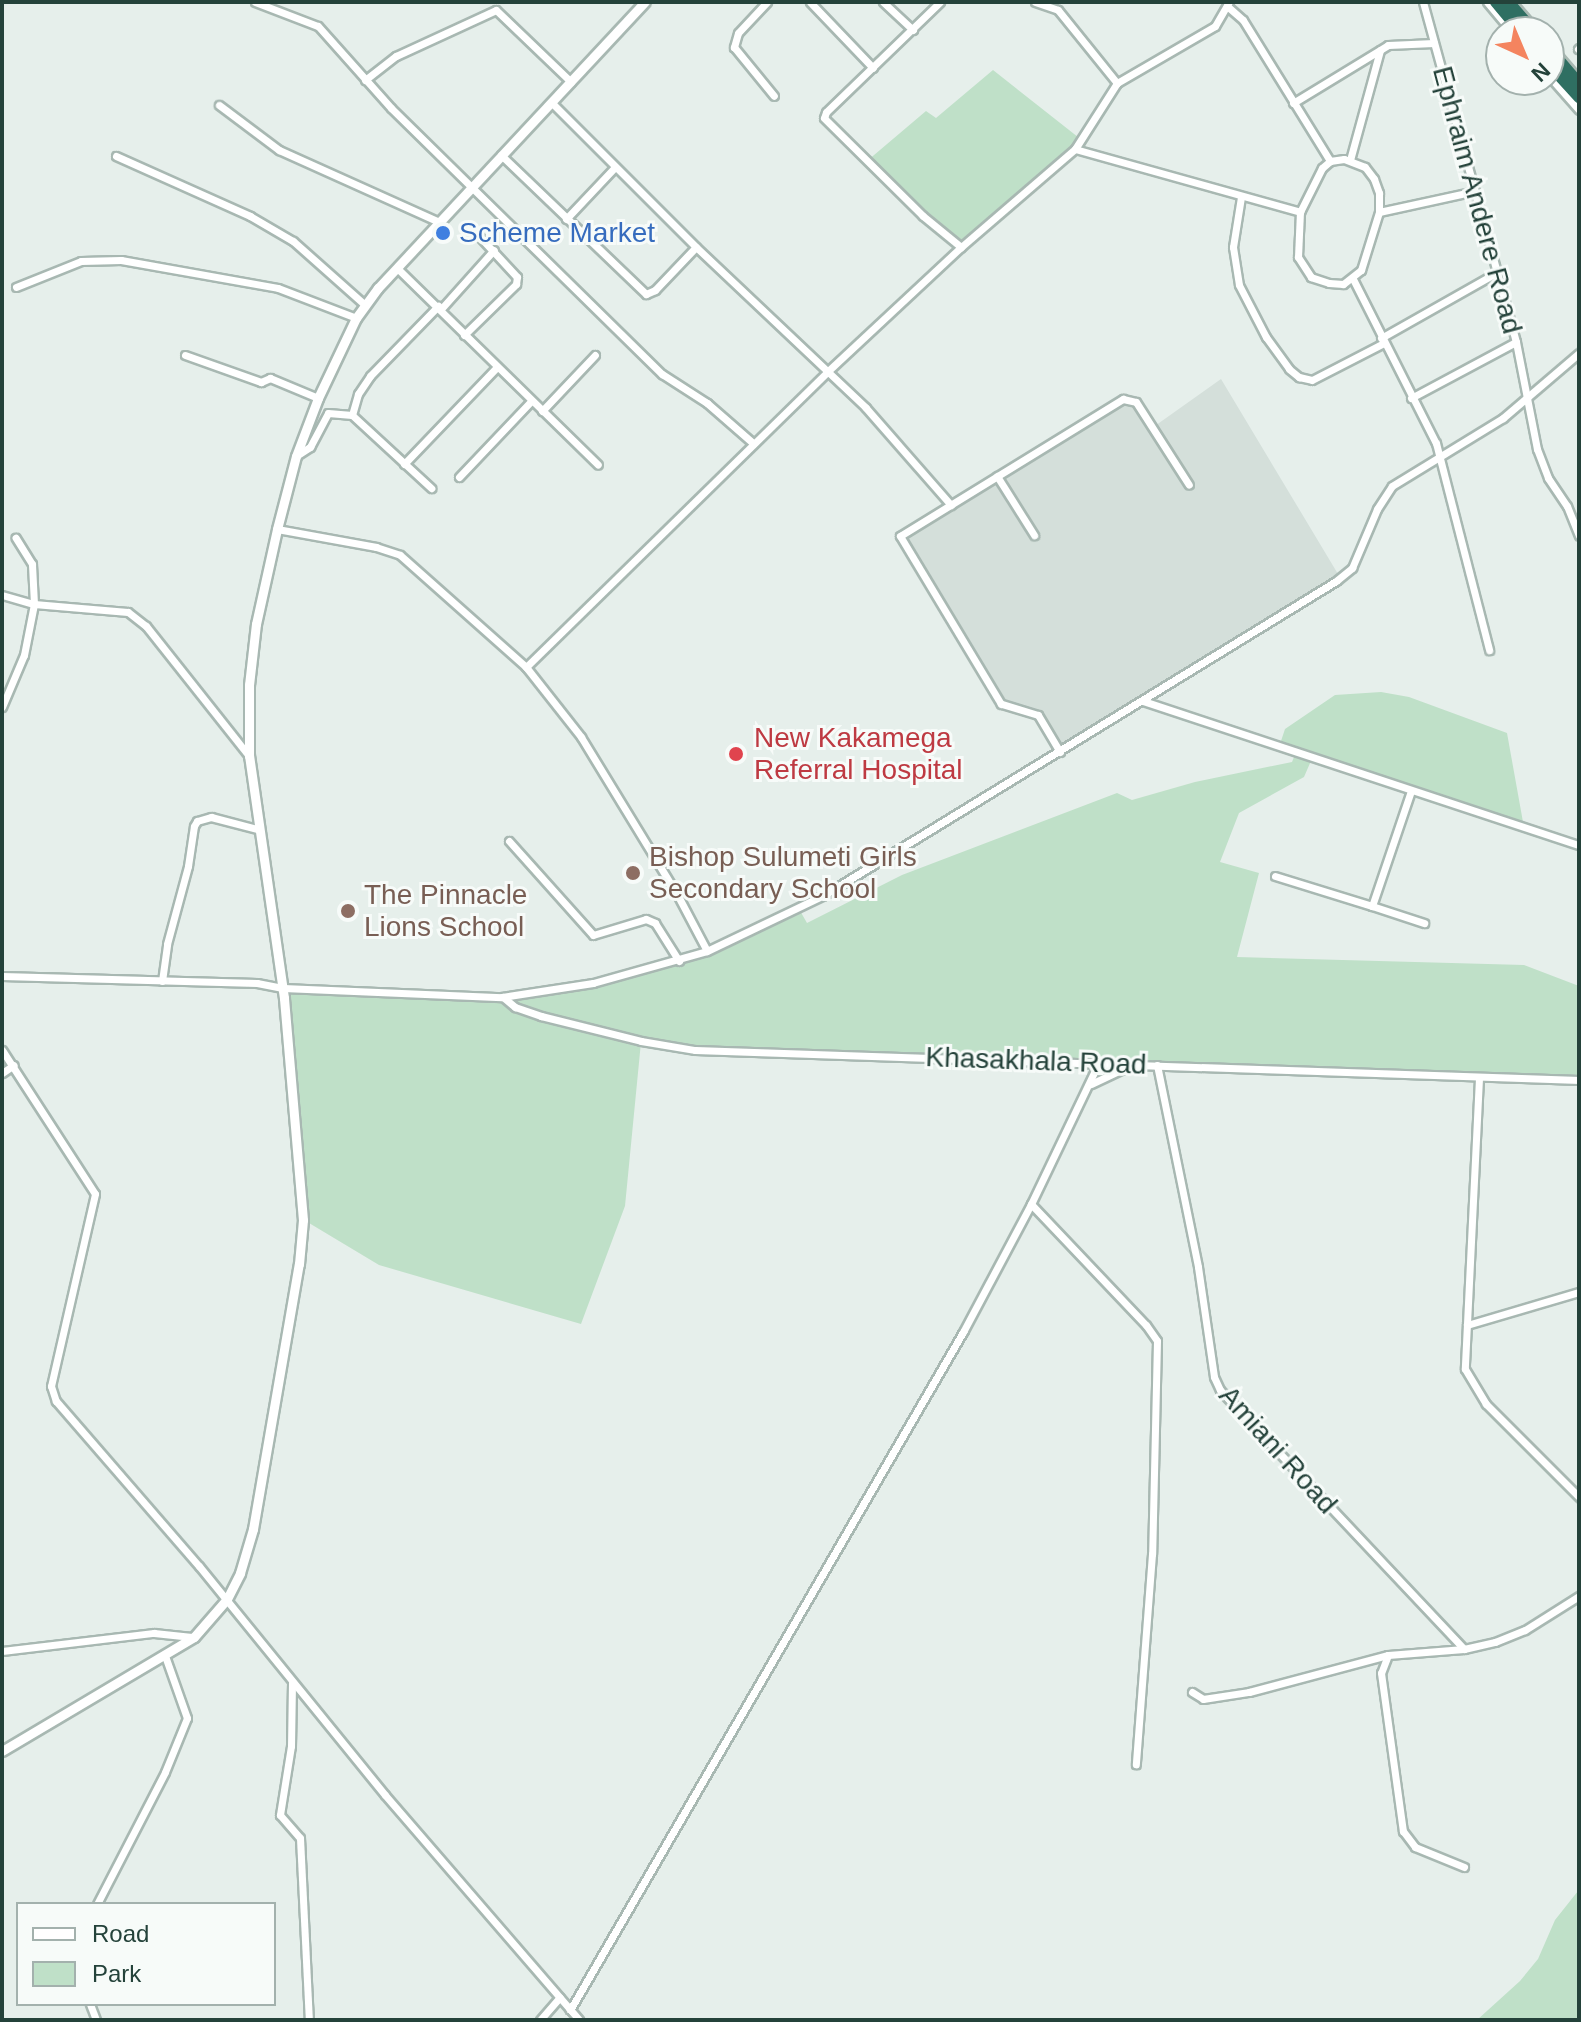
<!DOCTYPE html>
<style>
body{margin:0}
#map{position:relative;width:1581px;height:2022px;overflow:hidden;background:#e6efeb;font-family:Arial,sans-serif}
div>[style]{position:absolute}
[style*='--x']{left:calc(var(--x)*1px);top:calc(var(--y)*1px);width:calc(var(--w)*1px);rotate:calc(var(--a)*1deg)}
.built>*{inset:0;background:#d4dfda}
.green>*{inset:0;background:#bfe0c8}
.roads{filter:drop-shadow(2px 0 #a8b8b2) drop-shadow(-2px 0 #a8b8b2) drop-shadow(0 2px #a8b8b2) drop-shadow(0 -2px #a8b8b2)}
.street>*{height:7px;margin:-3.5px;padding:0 3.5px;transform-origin:3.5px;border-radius:3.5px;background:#fff}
.secondary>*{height:9px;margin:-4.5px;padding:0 4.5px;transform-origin:4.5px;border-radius:4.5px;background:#fff}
.highway>*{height:12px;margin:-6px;padding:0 6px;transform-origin:6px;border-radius:6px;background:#2f6f62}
.dots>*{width:22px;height:22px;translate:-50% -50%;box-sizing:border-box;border:4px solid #f7fbf9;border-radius:50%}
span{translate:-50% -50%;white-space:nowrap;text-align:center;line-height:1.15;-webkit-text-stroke:6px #f7fbf9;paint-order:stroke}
.street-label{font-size:28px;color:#24423a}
.shop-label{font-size:28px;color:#366cbe}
.left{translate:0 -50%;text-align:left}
.health-label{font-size:28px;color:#be3a42}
.education-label{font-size:28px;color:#785e54}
.frame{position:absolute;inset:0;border:4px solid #24423a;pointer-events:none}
.legend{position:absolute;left:16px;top:1902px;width:260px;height:104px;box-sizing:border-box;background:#f7fbf9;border:2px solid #a3b1ad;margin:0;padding:10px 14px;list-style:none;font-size:24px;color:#24423a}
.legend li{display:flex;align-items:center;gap:16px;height:40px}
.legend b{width:40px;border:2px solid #a3b1ad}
.north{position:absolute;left:1485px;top:16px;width:80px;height:80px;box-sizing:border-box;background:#f7fbf9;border:2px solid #a3b1ad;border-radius:50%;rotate:136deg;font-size:22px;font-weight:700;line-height:32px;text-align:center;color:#24423a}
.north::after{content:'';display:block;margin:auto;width:28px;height:36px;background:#f4845f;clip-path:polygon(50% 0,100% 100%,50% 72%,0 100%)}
</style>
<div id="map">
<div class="built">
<div style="clip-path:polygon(1221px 379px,1341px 579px,1061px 751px,1042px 718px,1006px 708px,901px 536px,1122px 401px,1134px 402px,1152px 428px)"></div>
</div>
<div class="green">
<div style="clip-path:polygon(993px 70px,1083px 141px,962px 247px,867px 161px,926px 111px,936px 118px)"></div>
<div style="clip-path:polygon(1381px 692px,1409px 697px,1507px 733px,1523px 822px,1314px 754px,1304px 777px,1239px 813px,1220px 862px,1259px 873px,1237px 957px,1524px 965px,1579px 986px,1579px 1075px,1296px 1070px,1100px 1058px,1025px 1061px,762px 1053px,641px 1042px,625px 1206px,581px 1324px,379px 1265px,304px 1220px,283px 988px,501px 999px,686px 960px,799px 909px,807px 923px,902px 875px,1117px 793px,1132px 800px,1195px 782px,1292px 762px,1296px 752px,1279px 747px,1285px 729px,1335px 695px)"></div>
<div style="clip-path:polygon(1578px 1891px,1579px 2020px,1477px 2020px,1520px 1981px,1538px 1959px,1555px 1920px)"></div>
</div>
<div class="roads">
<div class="street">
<div style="--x:255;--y:2;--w:67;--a:20.9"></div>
<div style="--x:318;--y:26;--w:110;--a:48.3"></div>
<div style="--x:391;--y:108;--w:380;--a:44.5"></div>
<div style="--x:662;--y:374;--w:54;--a:32.8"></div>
<div style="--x:707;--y:403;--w:62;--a:41.1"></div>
<div style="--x:767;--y:2;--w:42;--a:133.1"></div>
<div style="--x:738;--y:33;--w:15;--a:106"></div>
<div style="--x:734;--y:47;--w:63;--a:50.8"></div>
<div style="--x:810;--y:2;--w:91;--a:46.3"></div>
<div style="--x:883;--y:2;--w:41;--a:43"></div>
<div style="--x:940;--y:2;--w:158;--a:136"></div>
<div style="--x:826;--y:112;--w:6;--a:108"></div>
<div style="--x:824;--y:118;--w:139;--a:44.7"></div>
<div style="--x:923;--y:216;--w:49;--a:39.2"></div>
<div style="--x:1035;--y:2;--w:24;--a:19"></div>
<div style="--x:1058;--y:10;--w:94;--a:51.1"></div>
<div style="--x:1423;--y:2;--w:352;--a:74.7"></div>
<div style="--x:1516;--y:342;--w:109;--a:78.9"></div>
<div style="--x:1537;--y:449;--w:31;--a:69"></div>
<div style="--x:1548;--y:478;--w:34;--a:56"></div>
<div style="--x:1567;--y:506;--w:32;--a:68"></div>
<div style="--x:1487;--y:2;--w:39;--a:50"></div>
<div style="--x:1227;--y:6;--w:21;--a:41"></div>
<div style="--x:1243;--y:20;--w:166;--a:58.3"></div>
<div style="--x:1578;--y:49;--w:1;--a:-45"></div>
<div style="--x:1549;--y:76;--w:45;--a:48.6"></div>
<div style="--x:365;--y:80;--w:39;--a:-38"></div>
<div style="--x:396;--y:56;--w:110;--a:-24.7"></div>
<div style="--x:496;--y:10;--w:104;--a:43.8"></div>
<div style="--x:552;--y:103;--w:204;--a:45"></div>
<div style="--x:696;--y:247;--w:234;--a:43.4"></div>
<div style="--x:866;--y:408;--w:129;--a:48.8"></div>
<div style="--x:1293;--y:103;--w:111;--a:-31.4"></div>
<div style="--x:1388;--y:45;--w:46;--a:-2.5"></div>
<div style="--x:219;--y:105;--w:75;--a:36.9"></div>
<div style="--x:279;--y:150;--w:175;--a:24.2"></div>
<div style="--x:1075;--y:149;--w:234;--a:15.6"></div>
<div style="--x:501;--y:155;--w:201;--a:43.8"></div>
<div style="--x:646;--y:294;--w:10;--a:-24"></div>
<div style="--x:655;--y:290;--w:59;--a:-46.4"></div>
<div style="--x:116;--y:156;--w:147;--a:24.1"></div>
<div style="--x:250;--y:216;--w:50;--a:30.2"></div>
<div style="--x:293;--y:241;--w:96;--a:41.6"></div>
<div style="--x:1344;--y:159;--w:22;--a:21"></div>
<div style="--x:1365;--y:167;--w:15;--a:53"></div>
<div style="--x:1374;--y:179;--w:15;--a:70"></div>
<div style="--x:1379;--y:193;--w:19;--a:90"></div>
<div style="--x:1379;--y:212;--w:61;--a:107.2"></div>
<div style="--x:1361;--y:270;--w:23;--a:142"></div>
<div style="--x:1343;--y:284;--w:14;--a:-176"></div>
<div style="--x:1329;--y:283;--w:19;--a:-162"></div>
<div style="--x:1311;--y:277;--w:24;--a:-123"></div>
<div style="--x:1298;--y:257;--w:45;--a:-87.5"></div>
<div style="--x:1300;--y:212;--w:49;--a:-63.4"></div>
<div style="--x:1322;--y:168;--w:11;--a:-41"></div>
<div style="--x:1330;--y:161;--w:14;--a:-8"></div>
<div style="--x:1350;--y:160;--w:114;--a:-74.7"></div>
<div style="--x:1241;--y:197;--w:51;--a:99.1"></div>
<div style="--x:1233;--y:247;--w:38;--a:81"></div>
<div style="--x:1239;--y:285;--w:59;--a:62.6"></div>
<div style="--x:1266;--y:337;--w:39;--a:54"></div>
<div style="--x:1289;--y:369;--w:13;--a:39"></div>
<div style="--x:1299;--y:377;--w:13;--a:13"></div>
<div style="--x:1312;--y:380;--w:81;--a:-27.2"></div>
<div style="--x:1379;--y:212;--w:98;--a:-12.3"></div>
<div style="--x:566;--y:219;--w:70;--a:-46.7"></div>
<div style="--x:397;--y:268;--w:281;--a:44.4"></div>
<div style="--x:1353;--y:279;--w:184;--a:63.2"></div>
<div style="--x:1436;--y:443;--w:214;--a:75.6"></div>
<div style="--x:16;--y:287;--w:70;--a:-21.8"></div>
<div style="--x:81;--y:261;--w:40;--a:-1.4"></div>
<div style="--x:121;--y:260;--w:159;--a:10.1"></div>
<div style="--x:278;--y:288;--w:84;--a:21"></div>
<div style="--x:441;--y:309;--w:79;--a:-48.1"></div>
<div style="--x:464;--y:335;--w:73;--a:-44.4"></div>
<div style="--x:516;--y:284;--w:7;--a:-82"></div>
<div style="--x:517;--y:277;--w:54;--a:-132.8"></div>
<div style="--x:1381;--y:338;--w:132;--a:-29.5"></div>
<div style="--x:185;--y:355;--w:81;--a:19.6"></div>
<div style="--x:261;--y:382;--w:10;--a:-24"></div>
<div style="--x:270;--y:378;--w:52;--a:22.6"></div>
<div style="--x:1411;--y:398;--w:119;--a:-28.1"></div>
<div style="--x:542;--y:411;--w:77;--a:-46.6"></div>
<div style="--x:352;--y:415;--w:22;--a:-74"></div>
<div style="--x:358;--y:394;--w:22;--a:-56"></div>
<div style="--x:370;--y:376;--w:98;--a:-45.8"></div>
<div style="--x:296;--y:456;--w:17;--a:-33"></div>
<div style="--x:310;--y:447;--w:38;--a:-62"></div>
<div style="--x:328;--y:413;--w:24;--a:5"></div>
<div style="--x:352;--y:415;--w:108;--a:42.7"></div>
<div style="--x:404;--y:464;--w:134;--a:-46.2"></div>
<div style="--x:997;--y:476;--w:70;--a:57.9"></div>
<div style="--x:459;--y:477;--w:105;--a:-46.5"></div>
<div style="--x:277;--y:529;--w:101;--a:10.3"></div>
<div style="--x:376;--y:547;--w:25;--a:18"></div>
<div style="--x:400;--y:555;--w:169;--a:41.6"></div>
<div style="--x:526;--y:667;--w:89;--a:51.8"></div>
<div style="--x:581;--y:737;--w:184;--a:58.6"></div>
<div style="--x:677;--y:894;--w:64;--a:62.2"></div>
<div style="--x:2;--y:595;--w:33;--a:16"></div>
<div style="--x:34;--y:604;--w:94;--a:4.9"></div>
<div style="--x:128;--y:612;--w:23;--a:38"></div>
<div style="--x:146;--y:626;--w:166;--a:51.6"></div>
<div style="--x:526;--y:667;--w:421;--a:-44.4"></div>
<div style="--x:827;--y:372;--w:183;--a:-43"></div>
<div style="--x:961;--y:247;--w:150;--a:-40.7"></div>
<div style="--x:1075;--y:149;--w:78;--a:-57.5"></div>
<div style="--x:1117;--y:83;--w:113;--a:-30.2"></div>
<div style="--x:1215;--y:26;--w:28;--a:-60"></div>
<div style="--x:1143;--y:701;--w:459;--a:18.3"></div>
<div style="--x:2;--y:707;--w:56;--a:-67.1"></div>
<div style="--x:24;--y:655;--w:52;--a:-78.9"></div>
<div style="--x:34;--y:604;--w:40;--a:-92.9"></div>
<div style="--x:32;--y:564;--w:31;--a:-122"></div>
<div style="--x:1060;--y:752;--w:43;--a:-120.7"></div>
<div style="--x:1038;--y:715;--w:39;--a:-163"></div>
<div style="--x:1001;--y:704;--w:196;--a:-121"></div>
<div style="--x:900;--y:536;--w:262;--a:-31.6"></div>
<div style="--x:1123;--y:399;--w:13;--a:13"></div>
<div style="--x:1136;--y:402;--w:98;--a:57.4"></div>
<div style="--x:509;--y:841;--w:126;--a:48.2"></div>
<div style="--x:593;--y:935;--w:55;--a:-16.8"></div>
<div style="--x:646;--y:919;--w:10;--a:24"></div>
<div style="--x:655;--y:923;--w:45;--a:57.7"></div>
<div style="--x:1275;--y:876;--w:102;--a:17.2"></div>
<div style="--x:1372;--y:906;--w:121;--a:-71.3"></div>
<div style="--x:1372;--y:906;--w:55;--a:18.1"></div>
<div style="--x:2;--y:976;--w:255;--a:1.6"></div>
<div style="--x:257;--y:983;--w:26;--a:11"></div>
<div style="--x:283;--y:988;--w:219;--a:2.4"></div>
<div style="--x:502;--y:997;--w:92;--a:-8.7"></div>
<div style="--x:593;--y:983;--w:118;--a:-15.7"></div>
<div style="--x:707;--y:951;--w:130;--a:-25.6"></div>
<div style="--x:824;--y:895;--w:601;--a:-31.52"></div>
<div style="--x:1336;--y:581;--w:21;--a:-39"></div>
<div style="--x:1352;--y:568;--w:64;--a:-67"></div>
<div style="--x:1377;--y:509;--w:27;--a:-57"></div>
<div style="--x:1392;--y:486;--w:130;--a:-31.5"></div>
<div style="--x:1503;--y:418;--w:100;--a:-40.5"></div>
<div style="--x:162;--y:981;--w:37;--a:-82"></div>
<div style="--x:167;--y:944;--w:81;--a:-74.9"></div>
<div style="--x:188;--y:866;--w:40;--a:-81.5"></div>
<div style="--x:194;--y:826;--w:6;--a:-59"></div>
<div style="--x:197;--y:821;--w:15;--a:-16"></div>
<div style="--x:211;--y:817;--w:48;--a:14.6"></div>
<div style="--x:503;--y:997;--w:16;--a:40"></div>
<div style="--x:515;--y:1007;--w:28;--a:19"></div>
<div style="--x:541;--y:1016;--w:103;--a:14"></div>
<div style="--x:641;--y:1041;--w:55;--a:9.5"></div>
<div style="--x:695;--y:1050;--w:885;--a:1.94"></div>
<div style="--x:2;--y:1050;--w:171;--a:57.1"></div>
<div style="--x:95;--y:1194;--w:197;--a:102.9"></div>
<div style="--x:51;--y:1386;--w:16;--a:72"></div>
<div style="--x:56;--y:1401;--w:218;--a:49.1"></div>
<div style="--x:199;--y:1566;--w:295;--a:50.9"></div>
<div style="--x:385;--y:1795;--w:297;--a:49.2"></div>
<div style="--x:1157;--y:1065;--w:206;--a:78.5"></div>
<div style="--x:1198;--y:1267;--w:111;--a:81.7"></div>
<div style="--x:1214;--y:1377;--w:14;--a:65"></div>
<div style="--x:1220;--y:1390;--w:356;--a:46.7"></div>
<div style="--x:2;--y:1073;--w:14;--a:-34"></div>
<div style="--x:1479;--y:1078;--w:291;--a:92.8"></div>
<div style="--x:1465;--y:1369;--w:41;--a:59"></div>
<div style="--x:1486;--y:1404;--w:132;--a:45"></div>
<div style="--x:1091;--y:1084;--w:42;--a:-25.3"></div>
<div style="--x:1031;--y:1204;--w:167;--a:46.5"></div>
<div style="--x:1146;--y:1325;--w:19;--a:55"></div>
<div style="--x:1157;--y:1341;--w:213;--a:91.3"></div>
<div style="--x:1152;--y:1554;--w:211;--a:94.4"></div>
<div style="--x:1467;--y:1325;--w:117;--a:-16.4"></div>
<div style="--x:2;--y:1651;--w:153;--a:-6.8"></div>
<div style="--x:154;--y:1633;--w:38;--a:6"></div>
<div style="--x:1388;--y:1655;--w:19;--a:111"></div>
<div style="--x:1381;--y:1673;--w:160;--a:82.1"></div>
<div style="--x:1403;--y:1831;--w:20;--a:53"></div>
<div style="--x:1415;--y:1847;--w:53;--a:22.2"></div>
<div style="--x:292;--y:1683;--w:63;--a:90.9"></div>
<div style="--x:291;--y:1746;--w:70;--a:99.1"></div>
<div style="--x:280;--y:1815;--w:30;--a:49"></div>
<div style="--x:300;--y:1838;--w:182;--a:87.2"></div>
<div style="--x:1192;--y:1692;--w:13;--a:32"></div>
<div style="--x:1203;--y:1699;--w:47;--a:-8.7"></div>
<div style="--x:1249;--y:1692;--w:144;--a:-14.9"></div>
<div style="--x:1388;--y:1655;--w:76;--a:-4.5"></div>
<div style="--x:1464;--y:1649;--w:32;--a:-13"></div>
<div style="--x:1495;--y:1642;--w:32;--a:-22"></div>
<div style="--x:1525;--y:1630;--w:64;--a:-32.2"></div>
<div style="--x:97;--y:1904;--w:148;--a:-62.7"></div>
<div style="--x:165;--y:1772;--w:58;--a:-67.8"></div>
<div style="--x:187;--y:1718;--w:66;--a:-109.5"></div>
<div style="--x:90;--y:2004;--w:17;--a:69"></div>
<div style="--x:570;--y:2010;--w:784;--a:-59.9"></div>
<div style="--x:963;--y:1332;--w:145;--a:-62"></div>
<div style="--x:1031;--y:1204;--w:155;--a:-64.4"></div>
<div style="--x:540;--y:2020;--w:30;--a:-49"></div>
</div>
<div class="secondary">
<div style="--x:2;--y:1751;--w:223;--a:-30.7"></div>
<div style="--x:194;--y:1637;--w:50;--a:-49"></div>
<div style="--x:227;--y:1599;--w:29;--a:-63"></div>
<div style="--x:240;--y:1573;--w:46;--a:-73.5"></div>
<div style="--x:253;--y:1529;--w:269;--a:-80.2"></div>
<div style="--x:299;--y:1264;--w:44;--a:-84.8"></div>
<div style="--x:303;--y:1220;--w:223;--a:-94.9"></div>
<div style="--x:284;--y:998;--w:245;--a:-98.2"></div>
<div style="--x:249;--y:756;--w:71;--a:-90"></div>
<div style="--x:249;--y:685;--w:61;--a:-83.5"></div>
<div style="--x:256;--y:624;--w:97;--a:-77.5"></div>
<div style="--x:277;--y:529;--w:75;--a:-75.4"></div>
<div style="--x:296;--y:456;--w:62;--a:-69.2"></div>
<div style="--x:318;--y:398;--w:89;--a:-64.6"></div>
<div style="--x:356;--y:318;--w:37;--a:-54"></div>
<div style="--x:378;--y:288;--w:391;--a:-47"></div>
</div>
<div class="highway">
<div style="--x:1496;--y:2;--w:39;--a:50"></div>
<div style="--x:1508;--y:2;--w:40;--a:49"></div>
<div style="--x:1549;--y:49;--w:46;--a:49.4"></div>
<div style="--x:1549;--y:64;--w:45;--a:47.7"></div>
</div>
</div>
<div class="dots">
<div style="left:443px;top:233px;background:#3f7fe0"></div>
<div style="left:736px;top:754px;background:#e0444e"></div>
<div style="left:633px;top:873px;background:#8d6e63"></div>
<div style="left:348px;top:911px;background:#8d6e63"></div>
</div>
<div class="street-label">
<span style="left:1477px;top:200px;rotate:75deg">Ephraim Andere Road</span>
<span style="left:1036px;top:1061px;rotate:2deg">Khasakhala Road</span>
<span style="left:1278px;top:1450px;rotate:48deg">Amiani Road</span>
</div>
<div class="shop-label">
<span class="left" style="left:459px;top:233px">Scheme Market</span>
</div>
<div class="health-label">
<span class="left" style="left:754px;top:754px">New Kakamega<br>Referral Hospital</span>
</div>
<div class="education-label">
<span class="left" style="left:649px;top:873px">Bishop Sulumeti Girls<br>Secondary School</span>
<span class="left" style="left:364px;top:911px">The Pinnacle<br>Lions School</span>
</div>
<div class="frame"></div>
<ul class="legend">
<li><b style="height:10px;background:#fff"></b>Road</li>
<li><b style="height:22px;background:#bfe0c8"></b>Park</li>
</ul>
<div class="north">N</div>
</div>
